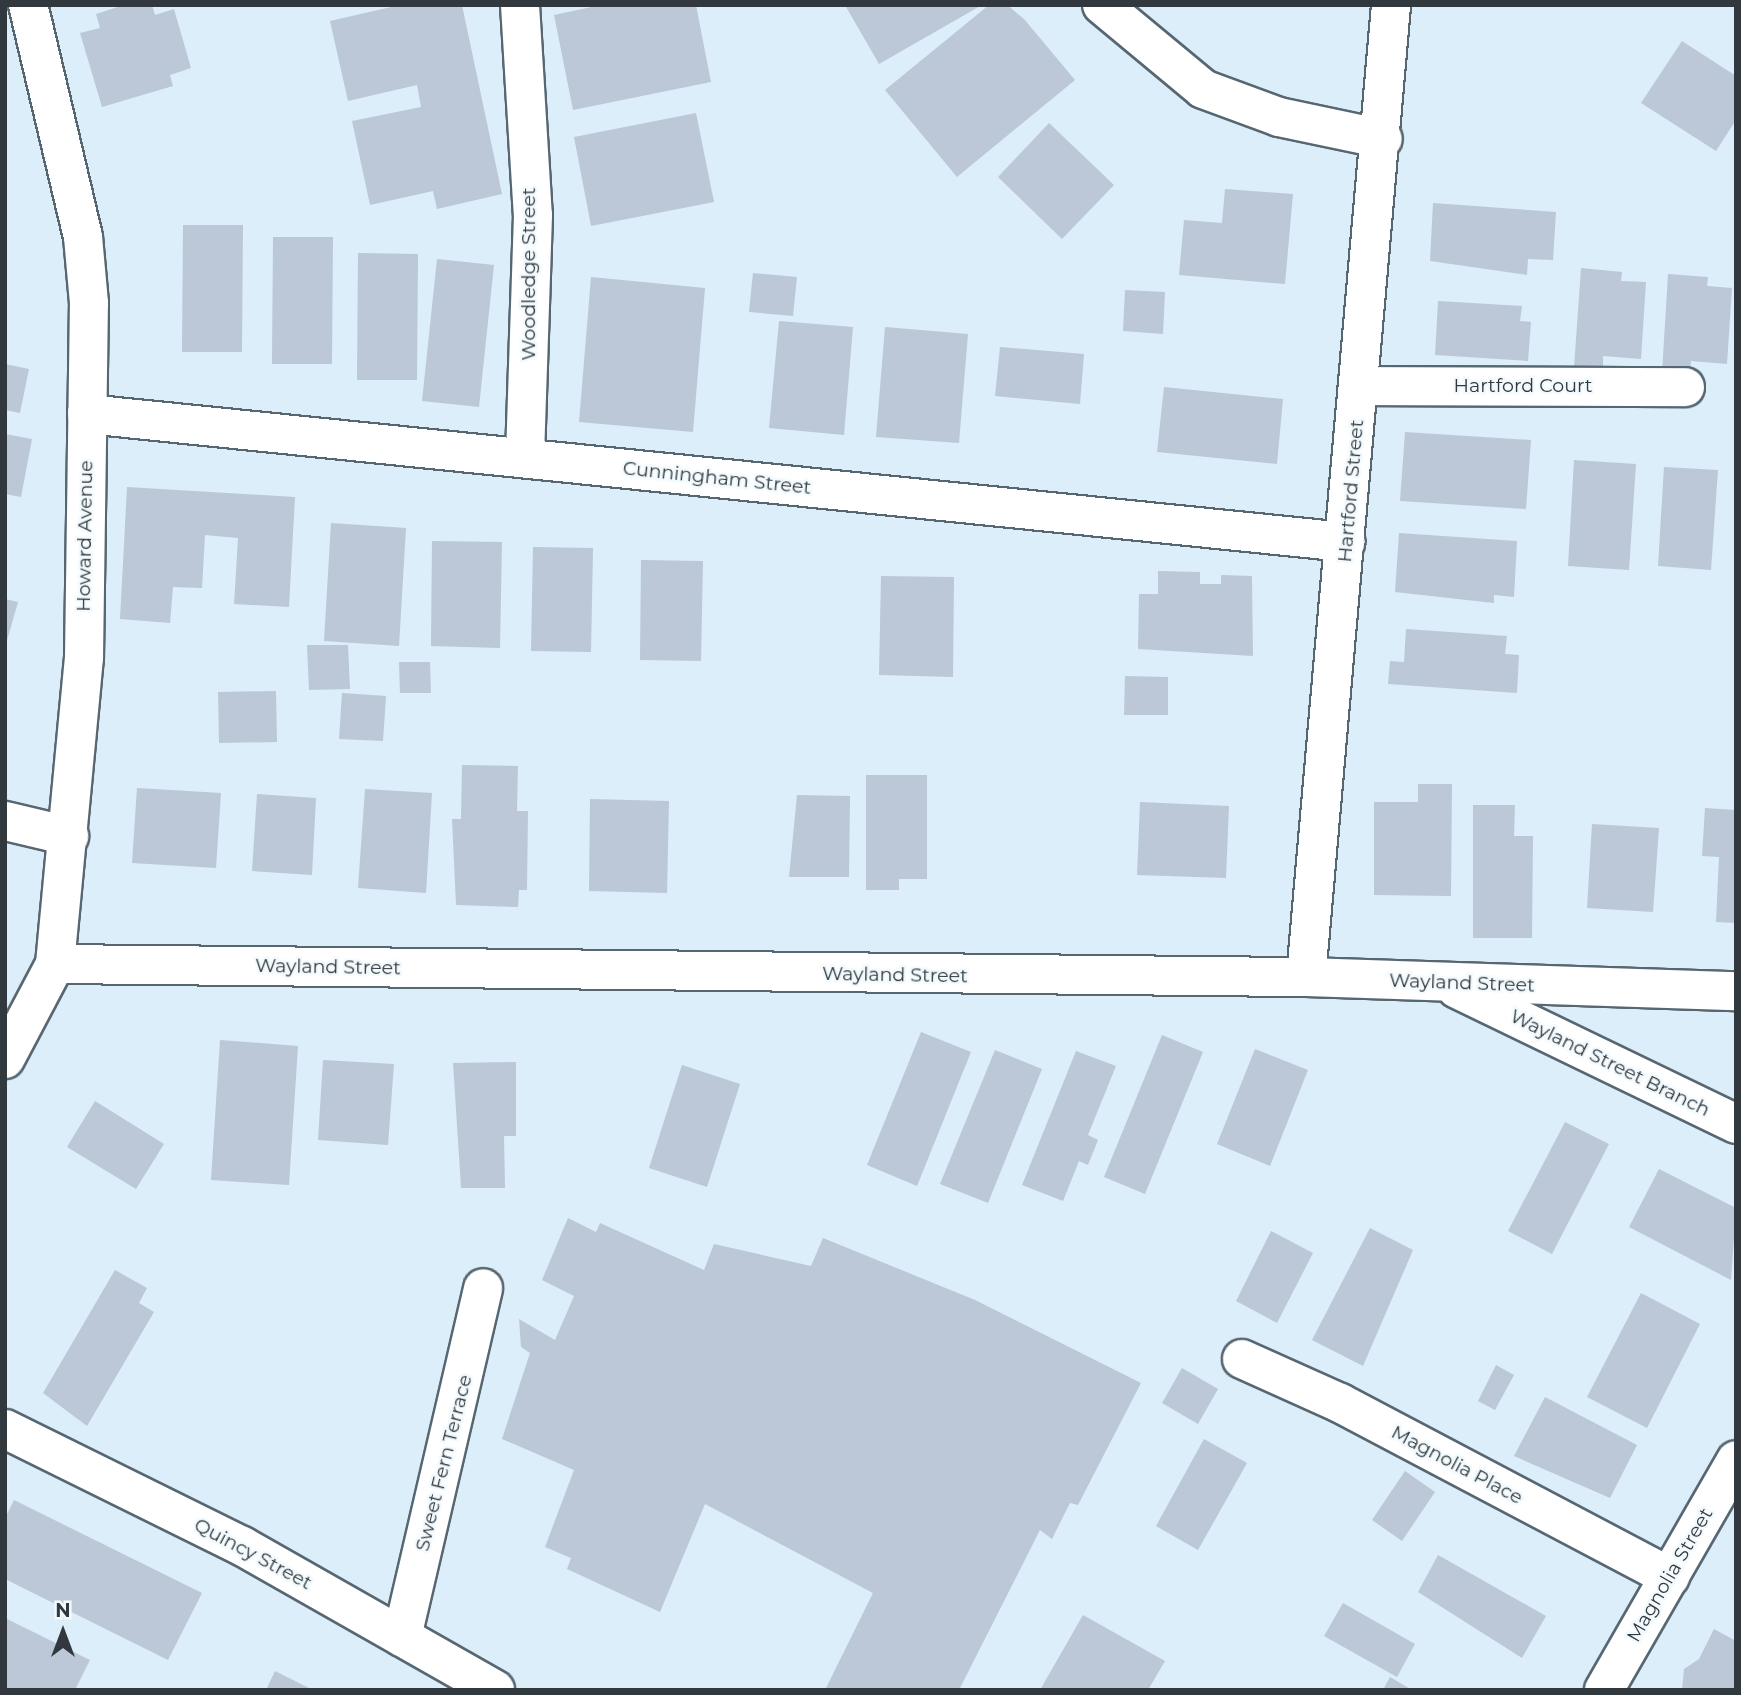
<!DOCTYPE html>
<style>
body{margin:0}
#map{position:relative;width:1741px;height:1695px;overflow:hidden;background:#dbeefa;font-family:Montserrat,sans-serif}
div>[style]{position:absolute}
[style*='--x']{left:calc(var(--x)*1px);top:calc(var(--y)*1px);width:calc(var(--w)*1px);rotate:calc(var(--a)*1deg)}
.building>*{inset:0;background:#bcc7d7}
.roads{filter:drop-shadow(2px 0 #576772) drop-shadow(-2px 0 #576772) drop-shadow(0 2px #576772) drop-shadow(0 -2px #576772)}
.minor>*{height:38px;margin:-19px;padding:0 19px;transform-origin:19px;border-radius:19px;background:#fff}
.secondary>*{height:38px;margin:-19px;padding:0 19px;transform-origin:19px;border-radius:19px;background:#fff}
span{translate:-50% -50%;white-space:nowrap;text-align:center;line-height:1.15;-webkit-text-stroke:5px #f2fafe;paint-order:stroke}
.street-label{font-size:19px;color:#32393e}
.frame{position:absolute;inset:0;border:7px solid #32393e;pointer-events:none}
.north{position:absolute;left:28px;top:1597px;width:70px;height:70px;-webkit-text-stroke:5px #f2fafe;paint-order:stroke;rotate:0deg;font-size:19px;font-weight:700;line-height:28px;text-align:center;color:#32393e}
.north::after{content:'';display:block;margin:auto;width:24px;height:32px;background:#32393e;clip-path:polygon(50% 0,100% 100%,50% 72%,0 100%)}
</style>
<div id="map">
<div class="building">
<div style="clip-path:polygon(124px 5px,152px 5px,155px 15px,174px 9px,191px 68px,170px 75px,173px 86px,102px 107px,80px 33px,100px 28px,96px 14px)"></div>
<div style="clip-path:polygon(400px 5px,462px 5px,502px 194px,437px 209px,433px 191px,370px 205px,352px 121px,421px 107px,417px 85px,348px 101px,330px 21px)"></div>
<div style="clip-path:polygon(601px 5px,696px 5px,711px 82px,573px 110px,554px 15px)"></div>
<div style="clip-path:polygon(845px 5px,982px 5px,879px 64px)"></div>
<div style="clip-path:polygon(989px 5px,1007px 5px,1024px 19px,1075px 80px,957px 177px,885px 90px)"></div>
<div style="clip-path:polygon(1682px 41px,1736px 76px,1736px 120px,1716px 151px,1641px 103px)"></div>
<div style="clip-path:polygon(696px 113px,714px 202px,591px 226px,574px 137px)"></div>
<div style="clip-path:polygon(1049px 123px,1114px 185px,1062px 239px,998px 177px)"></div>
<div style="clip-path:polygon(1225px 189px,1293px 194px,1285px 284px,1179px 275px,1184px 220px,1222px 223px)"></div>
<div style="clip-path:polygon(1433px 203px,1556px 212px,1553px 260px,1528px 259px,1527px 275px,1430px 261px)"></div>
<div style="clip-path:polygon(183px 225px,243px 225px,242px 352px,182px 352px)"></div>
<div style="clip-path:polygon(273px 237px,333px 237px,332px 364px,272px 364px)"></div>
<div style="clip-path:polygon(358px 253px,418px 254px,417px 380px,357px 380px)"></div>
<div style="clip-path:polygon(437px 259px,494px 265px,479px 407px,422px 401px)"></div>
<div style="clip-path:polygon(1581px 268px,1622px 272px,1621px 281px,1646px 282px,1641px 359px,1603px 356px,1603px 370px,1574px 368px)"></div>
<div style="clip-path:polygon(753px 273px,797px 277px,793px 316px,749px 312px)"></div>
<div style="clip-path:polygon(1668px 274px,1708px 277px,1707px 286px,1732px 288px,1727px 364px,1691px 361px,1690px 374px,1662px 373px)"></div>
<div style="clip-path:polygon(591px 277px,705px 288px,693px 432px,579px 422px)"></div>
<div style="clip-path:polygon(1125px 290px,1165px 292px,1163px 334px,1123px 331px)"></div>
<div style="clip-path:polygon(1438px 301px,1522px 306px,1520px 321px,1531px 322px,1528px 361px,1435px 355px)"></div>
<div style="clip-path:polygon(779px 321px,853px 327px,844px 435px,769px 428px)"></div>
<div style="clip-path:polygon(885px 327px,968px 334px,959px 443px,876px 437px)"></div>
<div style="clip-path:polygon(1000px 347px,1084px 354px,1080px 404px,995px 396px)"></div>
<div style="clip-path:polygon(5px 364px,29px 369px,20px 413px,5px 410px)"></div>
<div style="clip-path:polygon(1164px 387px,1283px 399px,1277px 464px,1157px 452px)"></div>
<div style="clip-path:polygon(1405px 432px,1531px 440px,1526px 509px,1400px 501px)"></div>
<div style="clip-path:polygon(5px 434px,32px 439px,21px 497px,5px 494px)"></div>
<div style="clip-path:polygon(1574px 460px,1636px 464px,1629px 570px,1568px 566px)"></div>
<div style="clip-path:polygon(1664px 467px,1718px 470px,1711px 570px,1658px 566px)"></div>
<div style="clip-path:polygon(127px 487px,295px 497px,289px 607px,234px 604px,238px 538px,205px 535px,202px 588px,173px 587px,170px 623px,120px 619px)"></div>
<div style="clip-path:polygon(331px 523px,406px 528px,399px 646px,324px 641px)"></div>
<div style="clip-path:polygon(1399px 533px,1517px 541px,1514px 597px,1494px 595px,1494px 603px,1395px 592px)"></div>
<div style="clip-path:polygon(432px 541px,502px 542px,500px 648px,431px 646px)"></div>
<div style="clip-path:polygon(533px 547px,593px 548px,591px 652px,531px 651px)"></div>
<div style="clip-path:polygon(641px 560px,703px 561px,701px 661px,640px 660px)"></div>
<div style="clip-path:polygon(1158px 571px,1200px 572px,1200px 584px,1221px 584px,1221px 575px,1252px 576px,1253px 656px,1138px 649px,1139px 594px,1158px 594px)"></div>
<div style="clip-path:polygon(881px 576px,954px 577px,953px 677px,879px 675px)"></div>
<div style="clip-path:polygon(5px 599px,18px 602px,6px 644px,5px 644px)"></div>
<div style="clip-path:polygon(1406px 629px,1507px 636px,1505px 654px,1519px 655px,1517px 693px,1388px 684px,1390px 661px,1404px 662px)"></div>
<div style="clip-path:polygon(307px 645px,348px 645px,350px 689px,309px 690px)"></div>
<div style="clip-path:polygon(399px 662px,430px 662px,431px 693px,400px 693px)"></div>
<div style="clip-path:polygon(1125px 676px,1168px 677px,1168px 715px,1124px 715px)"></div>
<div style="clip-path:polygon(276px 691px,277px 742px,219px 743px,218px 692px)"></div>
<div style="clip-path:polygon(342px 693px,386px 696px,383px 741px,339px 739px)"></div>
<div style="clip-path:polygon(462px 765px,518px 766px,517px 811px,528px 811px,527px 890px,519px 890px,518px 907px,456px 905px,452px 819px,461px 819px)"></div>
<div style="clip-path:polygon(866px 775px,927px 775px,927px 879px,899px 879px,899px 890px,866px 890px)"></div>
<div style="clip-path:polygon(1418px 784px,1452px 784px,1451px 896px,1374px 895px,1374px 802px,1418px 802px)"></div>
<div style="clip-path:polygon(137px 788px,221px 793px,216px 868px,132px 863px)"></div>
<div style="clip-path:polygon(365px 789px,432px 793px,426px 893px,358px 888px)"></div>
<div style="clip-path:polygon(257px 794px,316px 798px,312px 875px,252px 871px)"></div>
<div style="clip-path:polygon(797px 795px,850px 796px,849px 877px,789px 877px)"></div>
<div style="clip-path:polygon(590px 799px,669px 801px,667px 893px,589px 891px)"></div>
<div style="clip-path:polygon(1140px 802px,1229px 806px,1226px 878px,1137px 875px)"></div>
<div style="clip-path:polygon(1473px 805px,1515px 805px,1514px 836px,1533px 836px,1532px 938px,1473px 938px)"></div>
<div style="clip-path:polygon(1705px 808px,1736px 810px,1736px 923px,1716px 922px,1719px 857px,1702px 856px)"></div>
<div style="clip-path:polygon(1592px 824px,1659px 828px,1653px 912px,1587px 908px)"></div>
<div style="clip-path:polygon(921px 1032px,971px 1052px,917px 1186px,867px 1165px)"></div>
<div style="clip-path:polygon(1162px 1035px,1203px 1052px,1145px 1194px,1104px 1177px)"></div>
<div style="clip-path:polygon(220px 1040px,298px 1046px,289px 1185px,211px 1180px)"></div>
<div style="clip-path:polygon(1255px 1049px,1308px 1070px,1270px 1166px,1217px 1144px)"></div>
<div style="clip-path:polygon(995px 1050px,1042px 1069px,988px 1203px,940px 1184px)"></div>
<div style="clip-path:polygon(1076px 1051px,1116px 1066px,1088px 1135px,1098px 1140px,1088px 1165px,1079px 1161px,1063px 1201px,1022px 1185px)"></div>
<div style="clip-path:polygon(323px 1060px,394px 1064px,388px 1145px,318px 1140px)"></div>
<div style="clip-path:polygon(516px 1062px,516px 1136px,504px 1136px,505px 1188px,461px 1188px,453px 1063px)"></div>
<div style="clip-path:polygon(682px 1065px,740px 1084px,707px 1187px,649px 1168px)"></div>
<div style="clip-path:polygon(95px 1101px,164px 1144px,136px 1189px,67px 1147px)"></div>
<div style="clip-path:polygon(1565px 1122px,1609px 1144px,1552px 1254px,1508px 1231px)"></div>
<div style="clip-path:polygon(1659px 1169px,1736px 1208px,1731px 1280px,1629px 1227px)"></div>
<div style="clip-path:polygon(568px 1218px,596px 1232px,600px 1223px,704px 1270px,714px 1244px,811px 1266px,823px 1238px,975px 1300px,1141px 1383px,1078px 1505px,1070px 1503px,1052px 1539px,1040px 1530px,959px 1690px,825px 1690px,873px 1593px,705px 1504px,660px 1612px,567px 1569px,571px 1558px,545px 1547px,574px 1470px,502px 1439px,530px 1353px,521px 1347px,519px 1319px,555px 1340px,574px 1296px,542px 1280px)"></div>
<div style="clip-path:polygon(1370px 1228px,1413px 1250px,1363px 1366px,1312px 1340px)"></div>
<div style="clip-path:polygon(1271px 1231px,1313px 1253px,1277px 1323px,1236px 1301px)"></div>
<div style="clip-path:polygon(115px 1270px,147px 1288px,139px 1303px,154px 1312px,87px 1426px,43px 1393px)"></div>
<div style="clip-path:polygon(1641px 1293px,1700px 1324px,1647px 1428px,1587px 1397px)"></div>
<div style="clip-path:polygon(1496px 1365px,1514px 1375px,1495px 1410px,1478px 1401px)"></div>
<div style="clip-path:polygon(1182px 1368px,1218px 1389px,1198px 1424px,1162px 1403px)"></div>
<div style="clip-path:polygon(1545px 1397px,1637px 1445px,1610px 1498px,1514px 1456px)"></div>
<div style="clip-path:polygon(1204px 1439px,1247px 1463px,1198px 1550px,1156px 1526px)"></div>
<div style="clip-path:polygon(1405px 1471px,1435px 1492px,1402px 1541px,1372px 1520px)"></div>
<div style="clip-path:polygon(14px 1500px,202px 1593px,168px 1660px,5px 1579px,5px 1518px)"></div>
<div style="clip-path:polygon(1438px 1555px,1546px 1616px,1522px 1658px,1418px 1592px)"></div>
<div style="clip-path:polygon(1343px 1603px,1415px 1644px,1397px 1677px,1324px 1636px)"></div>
<div style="clip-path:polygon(1083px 1615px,1165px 1661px,1148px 1690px,1040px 1690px)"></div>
<div style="clip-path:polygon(5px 1618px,90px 1660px,75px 1690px,5px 1690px)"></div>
<div style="clip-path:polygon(1714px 1629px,1736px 1641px,1736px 1690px,1682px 1690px,1684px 1669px,1699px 1659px)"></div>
<div style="clip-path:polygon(275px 1671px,313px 1690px,266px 1690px)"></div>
<div style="clip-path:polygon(1390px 1677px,1412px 1690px,1383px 1690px)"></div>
</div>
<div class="roads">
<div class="minor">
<div style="--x:520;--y:5;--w:210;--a:86.5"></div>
<div style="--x:533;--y:215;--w:243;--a:91.9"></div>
<div style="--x:1102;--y:5;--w:131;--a:39.7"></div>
<div style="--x:1203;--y:89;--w:81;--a:20.2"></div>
<div style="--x:1279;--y:117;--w:106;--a:11.9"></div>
<div style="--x:1361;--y:386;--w:324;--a:0.2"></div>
<div style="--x:87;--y:414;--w:1265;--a:5.81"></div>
<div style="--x:5;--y:821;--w:66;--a:13.2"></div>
<div style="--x:55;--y:964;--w:1251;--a:0.6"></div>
<div style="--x:1306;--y:977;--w:430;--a:1.9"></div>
<div style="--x:1306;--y:977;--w:976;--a:-85"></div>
<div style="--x:1457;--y:989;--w:310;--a:25.8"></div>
<div style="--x:5;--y:1059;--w:107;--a:-62.2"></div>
<div style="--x:55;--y:964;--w:307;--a:-84.6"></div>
<div style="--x:84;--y:658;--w:355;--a:-89.2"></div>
<div style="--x:89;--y:303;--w:66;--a:-95.2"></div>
<div style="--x:83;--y:237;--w:238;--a:-103.3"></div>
<div style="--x:1242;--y:1359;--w:107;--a:24.2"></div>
<div style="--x:1340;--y:1403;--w:373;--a:27.8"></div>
<div style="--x:402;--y:1637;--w:358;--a:-76.9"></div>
<div style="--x:1604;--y:1690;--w:265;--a:-60.1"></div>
</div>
<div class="secondary">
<div style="--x:5;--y:1429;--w:264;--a:26.3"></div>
<div style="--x:242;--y:1546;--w:291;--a:29.6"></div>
</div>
</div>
<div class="street-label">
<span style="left:529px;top:274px;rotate:-90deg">Woodledge Street</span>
<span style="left:1523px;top:386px">Hartford Court</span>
<span style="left:717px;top:478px;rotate:6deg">Cunningham Street</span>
<span style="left:1351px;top:491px;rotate:-85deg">Hartford Street</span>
<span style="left:85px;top:536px;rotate:-89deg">Howard Avenue</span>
<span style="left:328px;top:967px;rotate:1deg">Wayland Street</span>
<span style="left:895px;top:975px;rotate:1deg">Wayland Street</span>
<span style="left:1462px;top:983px;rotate:2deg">Wayland Street</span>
<span style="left:1610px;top:1063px;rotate:26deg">Wayland Street Branch</span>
<span style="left:444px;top:1463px;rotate:-76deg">Sweet Fern Terrace</span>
<span style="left:1457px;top:1465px;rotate:28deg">Magnolia Place</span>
<span style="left:253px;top:1554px;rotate:28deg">Quincy Street</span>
<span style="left:1670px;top:1575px;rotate:-60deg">Magnolia Street</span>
</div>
<div class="frame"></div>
<div class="north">N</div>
</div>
